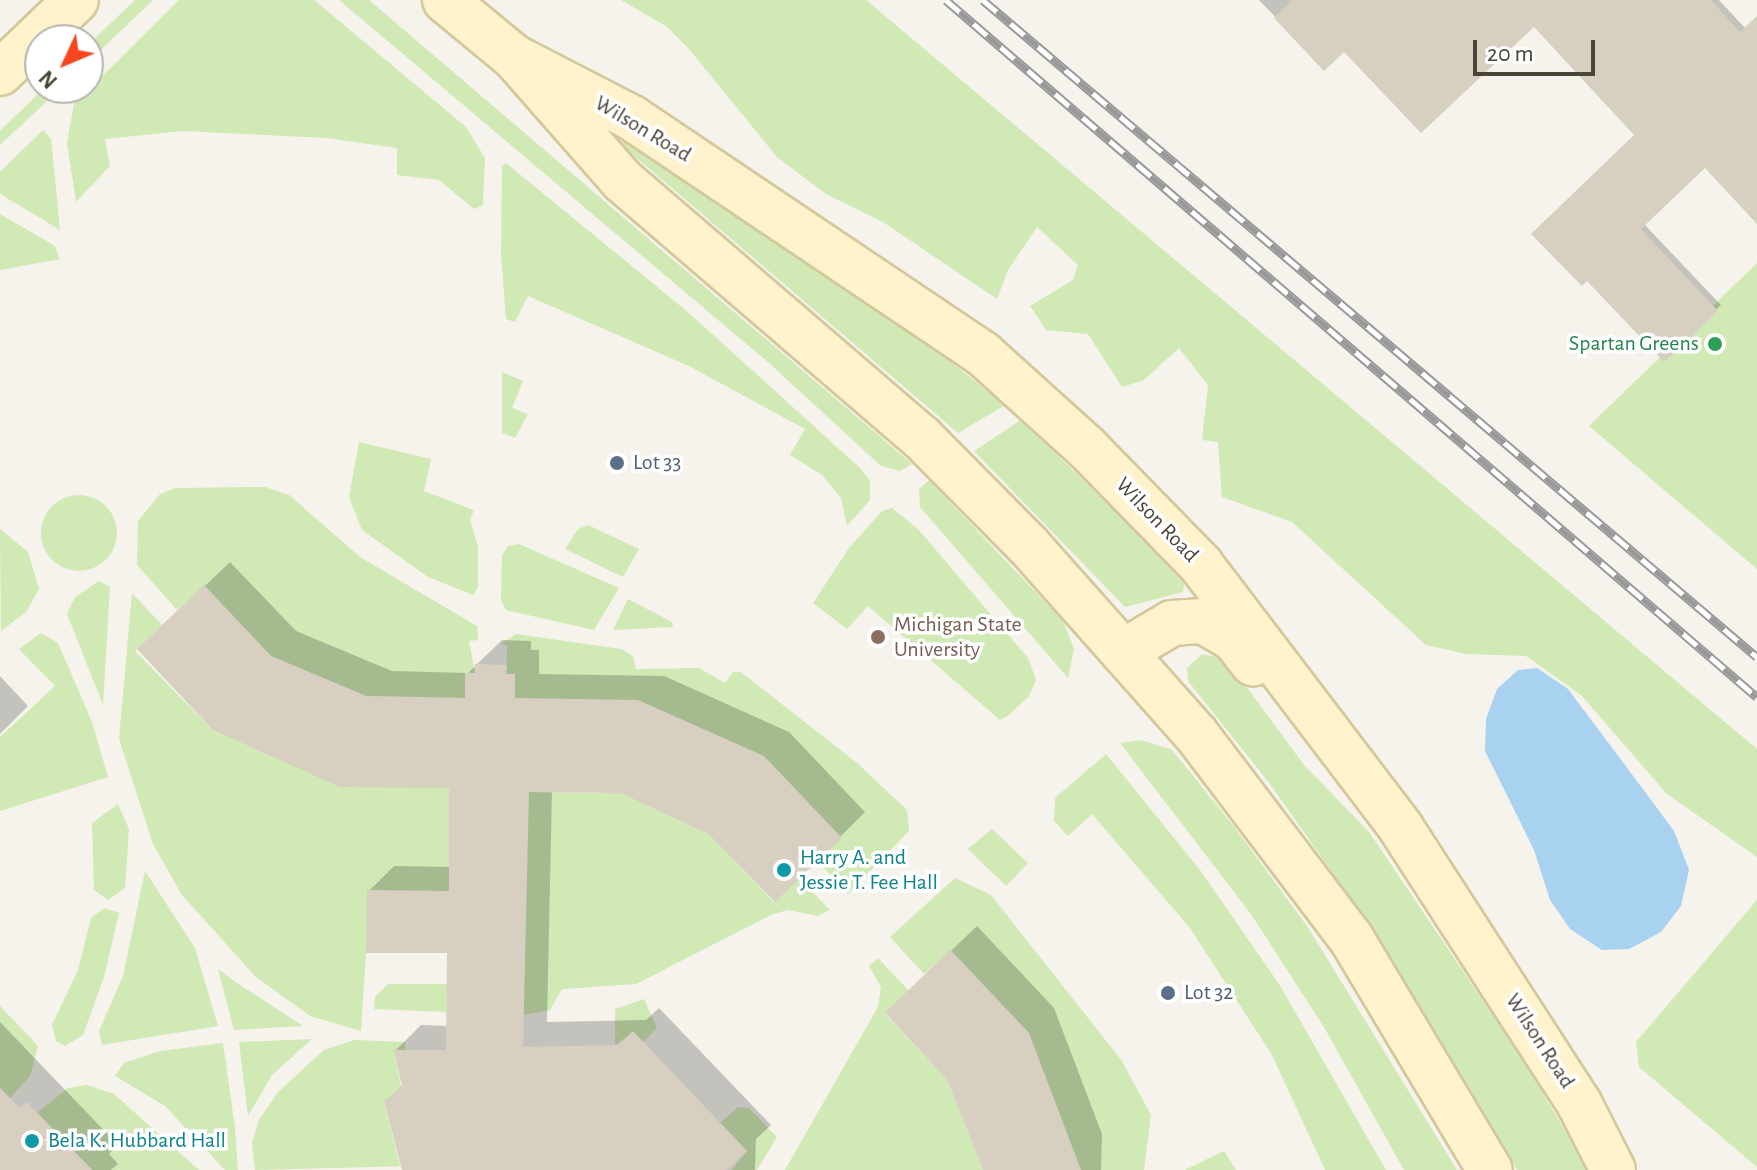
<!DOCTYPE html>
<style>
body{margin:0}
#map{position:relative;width:1757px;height:1170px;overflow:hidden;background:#f5f3eb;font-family:"Alegreya Sans",sans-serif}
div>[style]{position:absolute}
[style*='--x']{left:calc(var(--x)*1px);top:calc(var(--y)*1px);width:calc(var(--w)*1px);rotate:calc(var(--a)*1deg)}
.green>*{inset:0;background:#d0e9b5}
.round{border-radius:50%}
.water>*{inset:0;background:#a9d1f0}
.shadow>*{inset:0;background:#0003}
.building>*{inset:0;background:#d7cfc0}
.roads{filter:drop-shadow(2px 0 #d4c89b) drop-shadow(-2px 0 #d4c89b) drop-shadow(0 2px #d4c89b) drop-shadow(0 -2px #d4c89b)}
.secondary>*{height:44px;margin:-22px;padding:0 22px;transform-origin:22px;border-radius:22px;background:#fef3cc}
.rail>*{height:9px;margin-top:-4.5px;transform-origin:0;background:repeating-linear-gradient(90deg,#fff 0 18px,#999 0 36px);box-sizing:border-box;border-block:2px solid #999}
.dots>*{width:22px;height:22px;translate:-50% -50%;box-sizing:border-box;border:4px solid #fff;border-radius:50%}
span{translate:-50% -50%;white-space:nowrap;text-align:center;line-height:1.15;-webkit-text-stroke:7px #fff;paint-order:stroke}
.street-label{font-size:22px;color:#4a4439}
.leisure-label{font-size:22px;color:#27864d}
.right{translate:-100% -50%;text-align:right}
.service-label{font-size:22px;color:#4e5e75}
.left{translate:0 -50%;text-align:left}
.education-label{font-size:22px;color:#785e54}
.culture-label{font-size:22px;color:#0d838f}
.north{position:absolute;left:24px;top:24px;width:80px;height:80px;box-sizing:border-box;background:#fff;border:2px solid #b7b4b0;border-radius:50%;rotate:226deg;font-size:22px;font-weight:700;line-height:32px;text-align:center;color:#4a4439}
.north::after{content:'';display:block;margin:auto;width:28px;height:36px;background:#f84720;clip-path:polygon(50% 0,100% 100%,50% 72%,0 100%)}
.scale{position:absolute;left:1473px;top:40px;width:122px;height:36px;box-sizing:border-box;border:4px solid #4a4439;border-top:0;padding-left:10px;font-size:24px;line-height:28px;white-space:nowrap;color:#4a4439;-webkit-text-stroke:6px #fff;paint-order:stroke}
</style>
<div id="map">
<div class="green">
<div style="clip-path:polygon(135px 0,153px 0,88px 62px,88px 45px)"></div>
<div style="clip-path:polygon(179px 0,314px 0,466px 127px,485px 158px,483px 205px,474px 209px,439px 180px,397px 175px,397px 148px,326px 138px,182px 131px,105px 139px,110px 166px,76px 202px,67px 143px,74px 104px)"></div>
<div style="clip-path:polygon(339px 0,369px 0,912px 464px,900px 471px,881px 466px,769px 363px)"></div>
<div style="clip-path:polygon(621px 0,866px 0,1757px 749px,1757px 857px,1667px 794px,1581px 695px,1526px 656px,1466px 654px,1426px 645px,1292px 522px,1222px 497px,1218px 442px,1202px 440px,1208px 385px,1179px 348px,1144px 380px,1122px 387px,1088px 334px,1046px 330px,1030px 306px,1073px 280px,1078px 265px,1037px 227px,1008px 270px,997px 299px,883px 222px,826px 194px,777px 157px,689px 49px,666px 26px)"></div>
<div style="clip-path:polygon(44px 88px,61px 88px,0 145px,0 131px)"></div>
<div style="clip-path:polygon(43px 130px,51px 139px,60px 230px,0 194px,0 172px)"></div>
<div style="clip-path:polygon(627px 138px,917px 335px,1005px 405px,958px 433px,625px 148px,622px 140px)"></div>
<div style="clip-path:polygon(506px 163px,689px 313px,860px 468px,870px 481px,870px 500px,847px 526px,841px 498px,822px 475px,790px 455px,805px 429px,689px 366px,528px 296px,515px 322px,506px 319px,501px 253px,502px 166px)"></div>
<div style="clip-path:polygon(0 214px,55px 246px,60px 259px,0 270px)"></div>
<div style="clip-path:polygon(1757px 263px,1757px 569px,1589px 426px)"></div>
<div style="clip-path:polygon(502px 372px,523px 381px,512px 408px,528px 414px,515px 438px,502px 433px)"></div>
<div style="clip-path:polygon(1021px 420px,1141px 536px,1184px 584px,1183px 592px,1125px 607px,974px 451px)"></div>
<div style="clip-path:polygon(359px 442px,431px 459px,424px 491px,474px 510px,470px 520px,478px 547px,478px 587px,473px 595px,428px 577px,362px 530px,349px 497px)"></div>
<div style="clip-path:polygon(929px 480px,1063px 621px,1074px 649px,1068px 678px,920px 507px,919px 489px)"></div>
<div style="clip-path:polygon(265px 487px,289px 495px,360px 557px,477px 626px,478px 640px,469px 641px,475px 673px,465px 674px,465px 698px,366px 696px,271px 656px,204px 586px,177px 610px,137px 565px,138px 521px,160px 494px,175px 488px)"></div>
<div class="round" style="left:41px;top:495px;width:76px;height:76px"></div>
<div style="clip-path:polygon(892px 508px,918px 529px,1028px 658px,1036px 680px,1029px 696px,1008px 716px,1000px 720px,868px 606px,847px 629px,813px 603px,849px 548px,882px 511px)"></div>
<div style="clip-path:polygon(588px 525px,639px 549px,623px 577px,565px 549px,578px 529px)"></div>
<div style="clip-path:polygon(0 529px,28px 552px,39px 589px,26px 612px,1px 631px)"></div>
<div style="clip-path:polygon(519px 544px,619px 588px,594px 630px,506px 610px,501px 600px,502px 556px,508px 546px)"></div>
<div style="clip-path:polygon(99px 581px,110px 587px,103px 705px,67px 614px,75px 597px)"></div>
<div style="clip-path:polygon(132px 593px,162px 625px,135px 651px,213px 730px,457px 788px,449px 804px,449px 891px,366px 953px,361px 1031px,310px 1016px,256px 977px,182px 895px,153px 844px,119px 739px)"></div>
<div style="clip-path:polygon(628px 599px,672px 622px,673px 627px,613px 630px)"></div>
<div style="clip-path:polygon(41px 633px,58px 643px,92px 722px,108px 777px,0 811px,0 737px,55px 686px,19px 649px)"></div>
<div style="clip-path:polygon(516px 634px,621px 649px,633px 656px,636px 669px,699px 668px,725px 683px,733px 672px,741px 672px,857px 763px,907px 810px,909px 831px,848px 894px,817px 861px,515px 698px,515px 674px,506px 674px,507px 645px,500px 644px)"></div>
<div style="clip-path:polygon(1202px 654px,1226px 659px,1304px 765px,1369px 832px,1521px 1057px,1589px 1170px,1517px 1170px,1379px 939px,1270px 784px,1188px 681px,1187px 668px)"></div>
<div style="clip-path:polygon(1141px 740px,1172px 750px,1232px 824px,1309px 929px,1457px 1170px,1404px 1170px,1324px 1027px,1251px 914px,1120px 743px)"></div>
<div style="clip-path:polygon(1106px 754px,1200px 870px,1279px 984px,1386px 1170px,1325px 1170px,1272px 1055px,1190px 928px,1092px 814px,1068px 836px,1054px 821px,1055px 798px)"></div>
<div style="clip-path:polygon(522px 792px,620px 793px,708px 834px,774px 902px,799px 878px,830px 910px,818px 916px,788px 910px,773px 914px,636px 984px,562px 989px,550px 1010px,523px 1015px)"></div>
<div style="clip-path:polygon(118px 804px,129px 829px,125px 888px,108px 900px,94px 890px,92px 823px)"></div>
<div style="clip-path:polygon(992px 829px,1028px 863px,1006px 886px,968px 849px)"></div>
<div style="clip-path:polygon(145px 871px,195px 948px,218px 1026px,102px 1045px,99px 1031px,123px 976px)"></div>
<div style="clip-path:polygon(955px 878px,991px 895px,1122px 1061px,1151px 1115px,1144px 1170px,1077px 1170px,1029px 1033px,951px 950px,924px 974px,890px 937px)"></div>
<div style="clip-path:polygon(1757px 900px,1757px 1167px,1639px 1067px,1636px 1042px)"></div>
<div style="clip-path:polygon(104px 908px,119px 913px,104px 977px,83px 1035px,65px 1046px,56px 1041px,52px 1025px,78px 970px,91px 918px)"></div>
<div style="clip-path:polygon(878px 958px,909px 991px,885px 1014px,947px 1080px,983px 1170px,785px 1170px,878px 1007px,881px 987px,869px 966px)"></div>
<div style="clip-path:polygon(218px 969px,237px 983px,303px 1026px,234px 1030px)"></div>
<div style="clip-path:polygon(388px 984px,447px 984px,446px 1012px,374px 1009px,375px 997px)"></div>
<div style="clip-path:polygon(644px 999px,657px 1028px,643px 1042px,633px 1032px,615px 1045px,615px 1009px)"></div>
<div style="clip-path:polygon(0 1006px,38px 1046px,30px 1076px,10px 1098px,0 1088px)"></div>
<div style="clip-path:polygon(312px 1039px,272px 1075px,248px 1116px,239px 1042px)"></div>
<div style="clip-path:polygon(354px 1040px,405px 1042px,405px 1050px,395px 1055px,402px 1092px,384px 1102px,400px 1165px,411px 1166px,255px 1170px,252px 1143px,259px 1120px,278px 1092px,324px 1050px)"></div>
<div style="clip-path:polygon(223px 1043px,235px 1128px,238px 1170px,225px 1170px,165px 1106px,115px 1076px,124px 1063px,160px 1051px)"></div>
<div style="clip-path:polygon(87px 1085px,114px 1094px,199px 1170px,92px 1170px,37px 1113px,68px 1088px)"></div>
<div style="clip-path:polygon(738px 1107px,749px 1108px,777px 1137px,757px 1170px,732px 1170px,747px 1151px,720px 1123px)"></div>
<div style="clip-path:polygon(1224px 1151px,1236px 1170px,1185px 1170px,1201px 1162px)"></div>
</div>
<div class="water">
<div style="clip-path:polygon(1537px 668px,1568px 689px,1625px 765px,1674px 831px,1689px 870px,1681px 906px,1661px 932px,1629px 949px,1602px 950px,1570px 929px,1550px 900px,1534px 850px,1485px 751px,1486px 719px,1497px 689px,1518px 670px)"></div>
</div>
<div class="shadow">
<div style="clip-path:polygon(1259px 0,1719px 0,1746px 29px,1757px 18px,1757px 221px,1705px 165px,1644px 224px,1721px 305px,1664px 359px,1587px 278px,1636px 134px,1534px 24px,1344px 49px,1324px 68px)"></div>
<div style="clip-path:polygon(230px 562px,296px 631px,392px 671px,468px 673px,502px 640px,531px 641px,531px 650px,539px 650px,539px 674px,664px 676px,789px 732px,865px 812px,840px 837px,710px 832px,620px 791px,552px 790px,547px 1022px,646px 1020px,659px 1008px,771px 1125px,756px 1139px,755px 1170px,404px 1170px,386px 1102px,403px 1085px,396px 1050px,421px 1025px,448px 1026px,449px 951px,369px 891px,394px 866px,451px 867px,451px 786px,165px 624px)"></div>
<div style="clip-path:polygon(0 676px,28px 706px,0 734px)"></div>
<div style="clip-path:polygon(977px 926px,1054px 1008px,1102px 1134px,1101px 1170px,985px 1170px,912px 988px)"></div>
<div style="clip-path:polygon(0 1022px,118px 1145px,109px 1154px,118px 1164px,111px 1170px,0 1170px)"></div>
</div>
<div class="building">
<div style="clip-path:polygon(1292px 0,1711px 0,1740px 32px,1757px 16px,1757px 224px,1705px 168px,1641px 229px,1718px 311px,1664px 362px,1587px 281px,1582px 286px,1531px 234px,1634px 135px,1534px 27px,1421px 133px,1344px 52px,1324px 71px,1274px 18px)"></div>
<div style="clip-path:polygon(204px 585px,271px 656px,366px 696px,465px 698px,465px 673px,475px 673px,475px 664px,507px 665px,506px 674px,515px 674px,515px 698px,638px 700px,764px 756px,842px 838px,775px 902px,708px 834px,620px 793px,529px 792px,523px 1047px,619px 1045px,633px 1031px,747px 1151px,727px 1170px,402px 1170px,384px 1101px,402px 1087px,394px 1050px,446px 1050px,447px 953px,366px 953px,367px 890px,449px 891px,449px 788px,340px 787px,213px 730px,137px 649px)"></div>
<div style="clip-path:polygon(950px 950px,1029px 1033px,1081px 1170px,983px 1170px,947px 1080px,885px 1013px)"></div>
<div style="clip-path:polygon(0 1088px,20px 1108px,27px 1102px,92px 1170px,0 1170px)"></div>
</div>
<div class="roads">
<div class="secondary">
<div style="--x:445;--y:0;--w:89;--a:39.6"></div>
<div style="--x:514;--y:57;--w:165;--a:48.7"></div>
<div style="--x:623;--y:181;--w:393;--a:40.7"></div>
<div style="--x:921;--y:437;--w:152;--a:45.3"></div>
<div style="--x:1028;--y:545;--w:253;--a:48.4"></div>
<div style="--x:1196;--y:734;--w:256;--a:52.8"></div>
<div style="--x:1351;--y:938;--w:270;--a:59.1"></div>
<div style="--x:514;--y:57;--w:133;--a:27.3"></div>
<div style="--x:632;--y:118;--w:423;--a:33.9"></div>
<div style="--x:983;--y:354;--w:140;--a:42.1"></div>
<div style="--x:1087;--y:448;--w:163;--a:45.7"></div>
<div style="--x:1201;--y:565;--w:330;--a:52.7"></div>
<div style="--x:1401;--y:828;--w:328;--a:57.1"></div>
<div style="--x:1579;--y:1103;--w:75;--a:63.1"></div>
<div style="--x:0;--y:73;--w:105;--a:-43.8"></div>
<div style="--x:1123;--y:652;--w:57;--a:-30.6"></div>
<div style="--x:1172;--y:623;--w:31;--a:-4"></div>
<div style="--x:1203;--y:621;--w:36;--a:30"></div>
<div style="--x:1234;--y:639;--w:31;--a:52"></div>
</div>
</div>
<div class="rail">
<div style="--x:946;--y:0;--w:1069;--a:40.68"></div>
<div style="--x:983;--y:0;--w:1015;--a:40.33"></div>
</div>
<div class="dots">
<div style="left:1715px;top:344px;background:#2e9e5b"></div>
<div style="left:617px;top:463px;background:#5c6f8a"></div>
<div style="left:878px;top:637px;background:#8d6e63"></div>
<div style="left:784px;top:870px;background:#0f9aa8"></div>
<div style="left:1168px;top:993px;background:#5c6f8a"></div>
<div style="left:32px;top:1141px;background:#0f9aa8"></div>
</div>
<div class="street-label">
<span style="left:643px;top:129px;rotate:31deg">Wilson Road</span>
<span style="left:1157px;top:520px;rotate:46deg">Wilson Road</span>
<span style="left:1540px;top:1041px;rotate:57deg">Wilson Road</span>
</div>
<div class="leisure-label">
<span class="right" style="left:1699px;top:344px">Spartan Greens</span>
</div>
<div class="service-label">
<span class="left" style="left:633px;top:463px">Lot 33</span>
<span class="left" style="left:1184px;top:993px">Lot 32</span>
</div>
<div class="education-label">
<span class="left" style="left:894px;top:637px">Michigan State<br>University</span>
</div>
<div class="culture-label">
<span class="left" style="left:800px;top:870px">Harry A. and<br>Jessie T. Fee Hall</span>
<span class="left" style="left:48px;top:1141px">Bela K. Hubbard Hall</span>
</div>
<div class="north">N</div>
<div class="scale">20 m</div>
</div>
